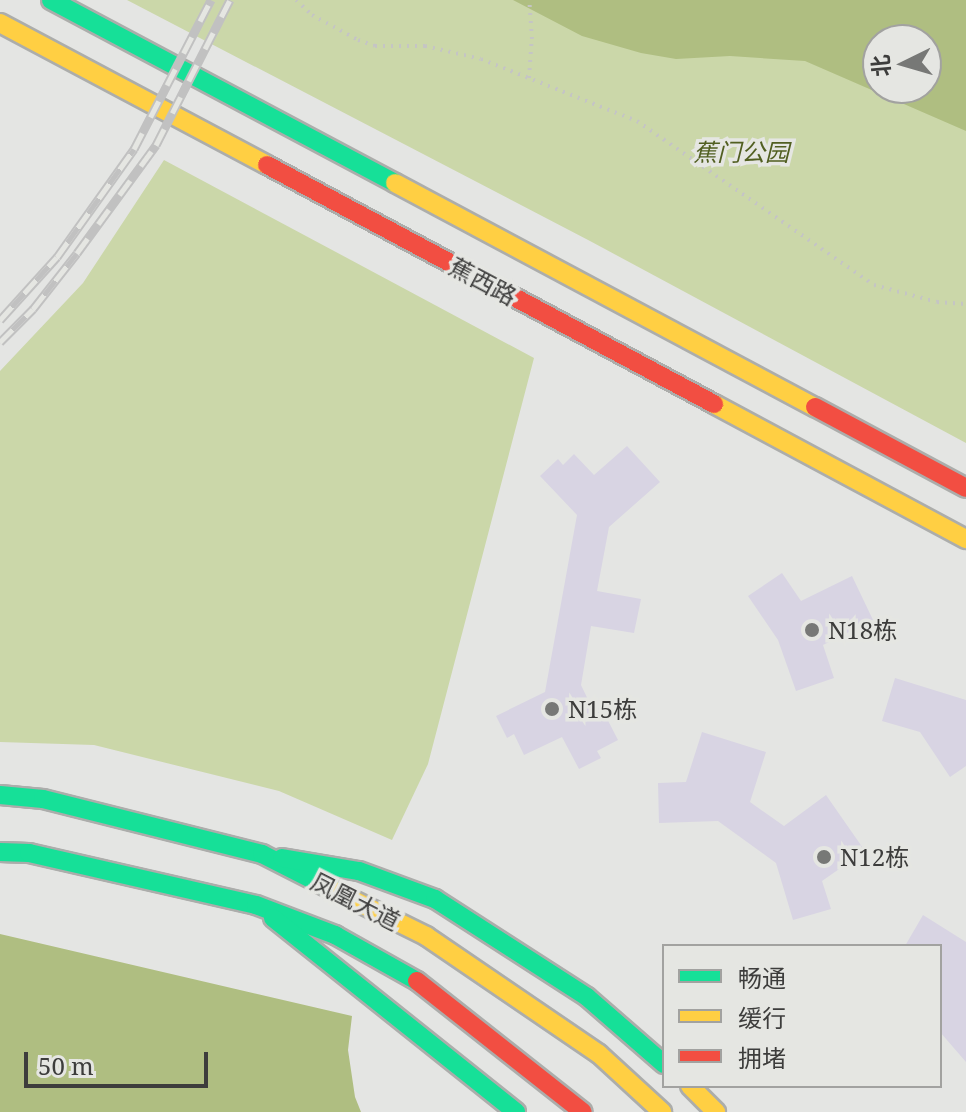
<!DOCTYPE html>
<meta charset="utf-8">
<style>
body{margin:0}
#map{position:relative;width:966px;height:1112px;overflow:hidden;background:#e4e5e3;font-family:"Noto Serif","Noto Sans SC",serif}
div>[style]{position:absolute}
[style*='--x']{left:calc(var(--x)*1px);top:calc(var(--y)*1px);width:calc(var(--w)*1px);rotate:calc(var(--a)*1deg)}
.green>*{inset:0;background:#cbd7a9}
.water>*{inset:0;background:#afbe81}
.building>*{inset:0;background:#d8d4e3}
.path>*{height:4px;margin-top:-2px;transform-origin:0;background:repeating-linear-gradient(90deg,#c5c5c4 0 2px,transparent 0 8px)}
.roads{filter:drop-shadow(2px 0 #acadab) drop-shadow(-2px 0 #acadab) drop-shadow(0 2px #acadab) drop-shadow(0 -2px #acadab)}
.fast>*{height:18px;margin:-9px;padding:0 9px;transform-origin:9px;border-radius:9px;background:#16e098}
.slow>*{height:18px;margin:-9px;padding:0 9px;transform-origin:9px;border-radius:9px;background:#ffcf43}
.jam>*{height:18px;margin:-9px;padding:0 9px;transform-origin:9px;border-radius:9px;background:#f24e42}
.rail>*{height:9px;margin-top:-4.5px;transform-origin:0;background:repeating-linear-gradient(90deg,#e5e6e2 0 18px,#c1c1c1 0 36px);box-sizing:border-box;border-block:2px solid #c1c1c1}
.dots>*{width:22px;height:22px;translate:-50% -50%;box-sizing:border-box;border:4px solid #e5e6e2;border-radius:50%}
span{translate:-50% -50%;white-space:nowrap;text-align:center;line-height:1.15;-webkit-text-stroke:7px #e5e6e2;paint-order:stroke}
.park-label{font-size:24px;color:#515f21;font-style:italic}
.street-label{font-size:24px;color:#3d3d3c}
.poi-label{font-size:24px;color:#3d3d3c}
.left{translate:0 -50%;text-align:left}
.legend{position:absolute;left:662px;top:944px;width:280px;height:144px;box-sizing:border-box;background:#e5e6e2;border:2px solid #a2a2a0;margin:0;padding:10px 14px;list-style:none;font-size:24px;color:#3d3d3c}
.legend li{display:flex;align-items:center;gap:16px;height:40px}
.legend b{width:40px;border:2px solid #a2a2a0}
.north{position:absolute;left:862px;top:24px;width:80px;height:80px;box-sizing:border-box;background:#e5e6e2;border:2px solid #a2a2a0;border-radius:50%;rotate:265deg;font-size:22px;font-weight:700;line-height:32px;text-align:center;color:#3d3d3c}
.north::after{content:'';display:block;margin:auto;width:28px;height:36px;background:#777876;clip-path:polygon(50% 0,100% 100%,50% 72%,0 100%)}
.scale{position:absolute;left:24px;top:1052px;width:184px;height:36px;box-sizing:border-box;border:4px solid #3d3d3c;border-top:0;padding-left:10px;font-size:24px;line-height:28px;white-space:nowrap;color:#3d3d3c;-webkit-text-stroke:6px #e5e6e2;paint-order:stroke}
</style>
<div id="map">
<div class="green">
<div style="clip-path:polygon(evenodd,127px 0,966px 0,966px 443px,590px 241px,127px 0,878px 40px,926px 40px,926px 88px,878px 88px,878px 40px)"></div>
<div style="clip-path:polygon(164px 160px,534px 358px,428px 764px,392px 840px,279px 791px,94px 745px,0 742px,0 371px,83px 283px)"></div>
</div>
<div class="water">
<div style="clip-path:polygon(evenodd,513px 0,966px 0,966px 131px,805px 61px,730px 56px,676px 59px,641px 53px,582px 36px,513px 0,878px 40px,926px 40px,926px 88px,878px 88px,878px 40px)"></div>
<div style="clip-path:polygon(0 934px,352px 1016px,348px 1050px,355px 1097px,361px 1112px,0 1112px)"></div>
</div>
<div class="building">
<div style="clip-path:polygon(627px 446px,660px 482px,609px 527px,597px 591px,641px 599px,634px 633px,591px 626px,581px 685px,593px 710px,601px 707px,618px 740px,597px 751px,601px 758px,579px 769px,562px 737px,524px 755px,514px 734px,507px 738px,496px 716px,545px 692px,577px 515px,540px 476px,558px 459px,563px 465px,574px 454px,594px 475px)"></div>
<div style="clip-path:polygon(782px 573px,801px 601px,852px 576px,873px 620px,823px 645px,834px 678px,796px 691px,778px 640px,748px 596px)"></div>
<div style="clip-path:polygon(895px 678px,966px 700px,966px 766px,950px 777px,920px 732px,882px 721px)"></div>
<div style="clip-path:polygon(702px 732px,766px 752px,750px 802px,784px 826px,826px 795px,865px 851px,822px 881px,831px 909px,793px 920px,776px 863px,718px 821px,659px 823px,658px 783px,686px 782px)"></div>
<div style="clip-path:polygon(923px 915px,966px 942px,966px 1062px,940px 1032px,940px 946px,905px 946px)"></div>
</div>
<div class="path">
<div style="--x:296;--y:0;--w:22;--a:43"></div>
<div style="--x:312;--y:15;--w:52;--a:28.5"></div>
<div style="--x:358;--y:40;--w:18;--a:19"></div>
<div style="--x:375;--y:46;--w:50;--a:0"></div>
<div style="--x:425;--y:46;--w:57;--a:13.1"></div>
<div style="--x:481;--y:59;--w:168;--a:21.7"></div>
<div style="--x:637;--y:121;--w:288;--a:34.7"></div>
<div style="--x:874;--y:285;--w:65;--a:15.1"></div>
<div style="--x:937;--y:302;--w:29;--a:4"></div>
<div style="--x:529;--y:78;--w:39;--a:-86"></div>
<div style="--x:532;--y:39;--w:39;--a:-94"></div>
</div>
<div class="roads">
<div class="fast">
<div style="--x:51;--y:0;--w:390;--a:28"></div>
<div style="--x:0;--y:795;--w:43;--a:5.3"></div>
<div style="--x:43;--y:799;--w:226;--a:14.1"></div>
<div style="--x:262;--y:854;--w:82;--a:26.9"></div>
<div style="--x:0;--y:852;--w:29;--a:2"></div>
<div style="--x:29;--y:853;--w:233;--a:12.9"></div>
<div style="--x:256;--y:905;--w:85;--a:20.8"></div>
<div style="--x:335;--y:935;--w:94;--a:29.3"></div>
<div style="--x:282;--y:858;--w:78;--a:9.6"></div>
<div style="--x:359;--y:871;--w:81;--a:20.2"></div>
<div style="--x:435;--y:899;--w:181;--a:32.8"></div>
<div style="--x:587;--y:997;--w:102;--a:41"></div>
<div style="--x:273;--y:918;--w:311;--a:38.6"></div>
</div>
<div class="slow">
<div style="--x:0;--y:23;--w:302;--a:28"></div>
<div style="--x:395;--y:183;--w:476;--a:28.1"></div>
<div style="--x:714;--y:404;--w:286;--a:28.2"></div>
<div style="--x:335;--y:891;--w:102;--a:26.3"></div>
<div style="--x:426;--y:936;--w:209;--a:34.3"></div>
<div style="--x:599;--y:1054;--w:86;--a:42.6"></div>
<div style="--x:690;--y:1086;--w:37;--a:45"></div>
</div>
<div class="jam">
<div style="--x:267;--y:165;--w:507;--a:28.13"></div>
<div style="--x:815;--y:407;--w:171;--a:28.2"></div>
<div style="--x:417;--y:981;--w:211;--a:38.3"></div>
</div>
</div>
<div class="rail">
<div style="--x:0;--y:320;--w:85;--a:-47.9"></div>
<div style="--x:57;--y:257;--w:133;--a:-54.5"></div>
<div style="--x:134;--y:149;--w:168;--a:-62.7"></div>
<div style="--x:0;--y:342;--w:47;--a:-45"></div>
<div style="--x:33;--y:309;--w:71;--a:-51.8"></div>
<div style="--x:77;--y:253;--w:134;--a:-53.8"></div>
<div style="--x:156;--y:145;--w:163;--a:-63"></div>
</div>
<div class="dots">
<div style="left:812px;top:630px;background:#777876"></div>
<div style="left:552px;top:709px;background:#777876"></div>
<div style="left:824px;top:857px;background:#777876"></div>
</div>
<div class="park-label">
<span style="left:741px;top:152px">蕉门公园</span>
</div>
<div class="street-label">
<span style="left:483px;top:281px;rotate:28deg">蕉西路</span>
<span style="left:356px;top:901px;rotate:27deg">凤凰大道</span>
</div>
<div class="poi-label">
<span class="left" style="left:828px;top:630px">N18栋</span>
<span class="left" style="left:568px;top:709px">N15栋</span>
<span class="left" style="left:840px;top:857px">N12栋</span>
</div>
<ul class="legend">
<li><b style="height:10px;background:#16e098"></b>畅通</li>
<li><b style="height:10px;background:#ffcf43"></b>缓行</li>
<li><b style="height:10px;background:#f24e42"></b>拥堵</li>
</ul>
<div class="north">北</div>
<div class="scale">50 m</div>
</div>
